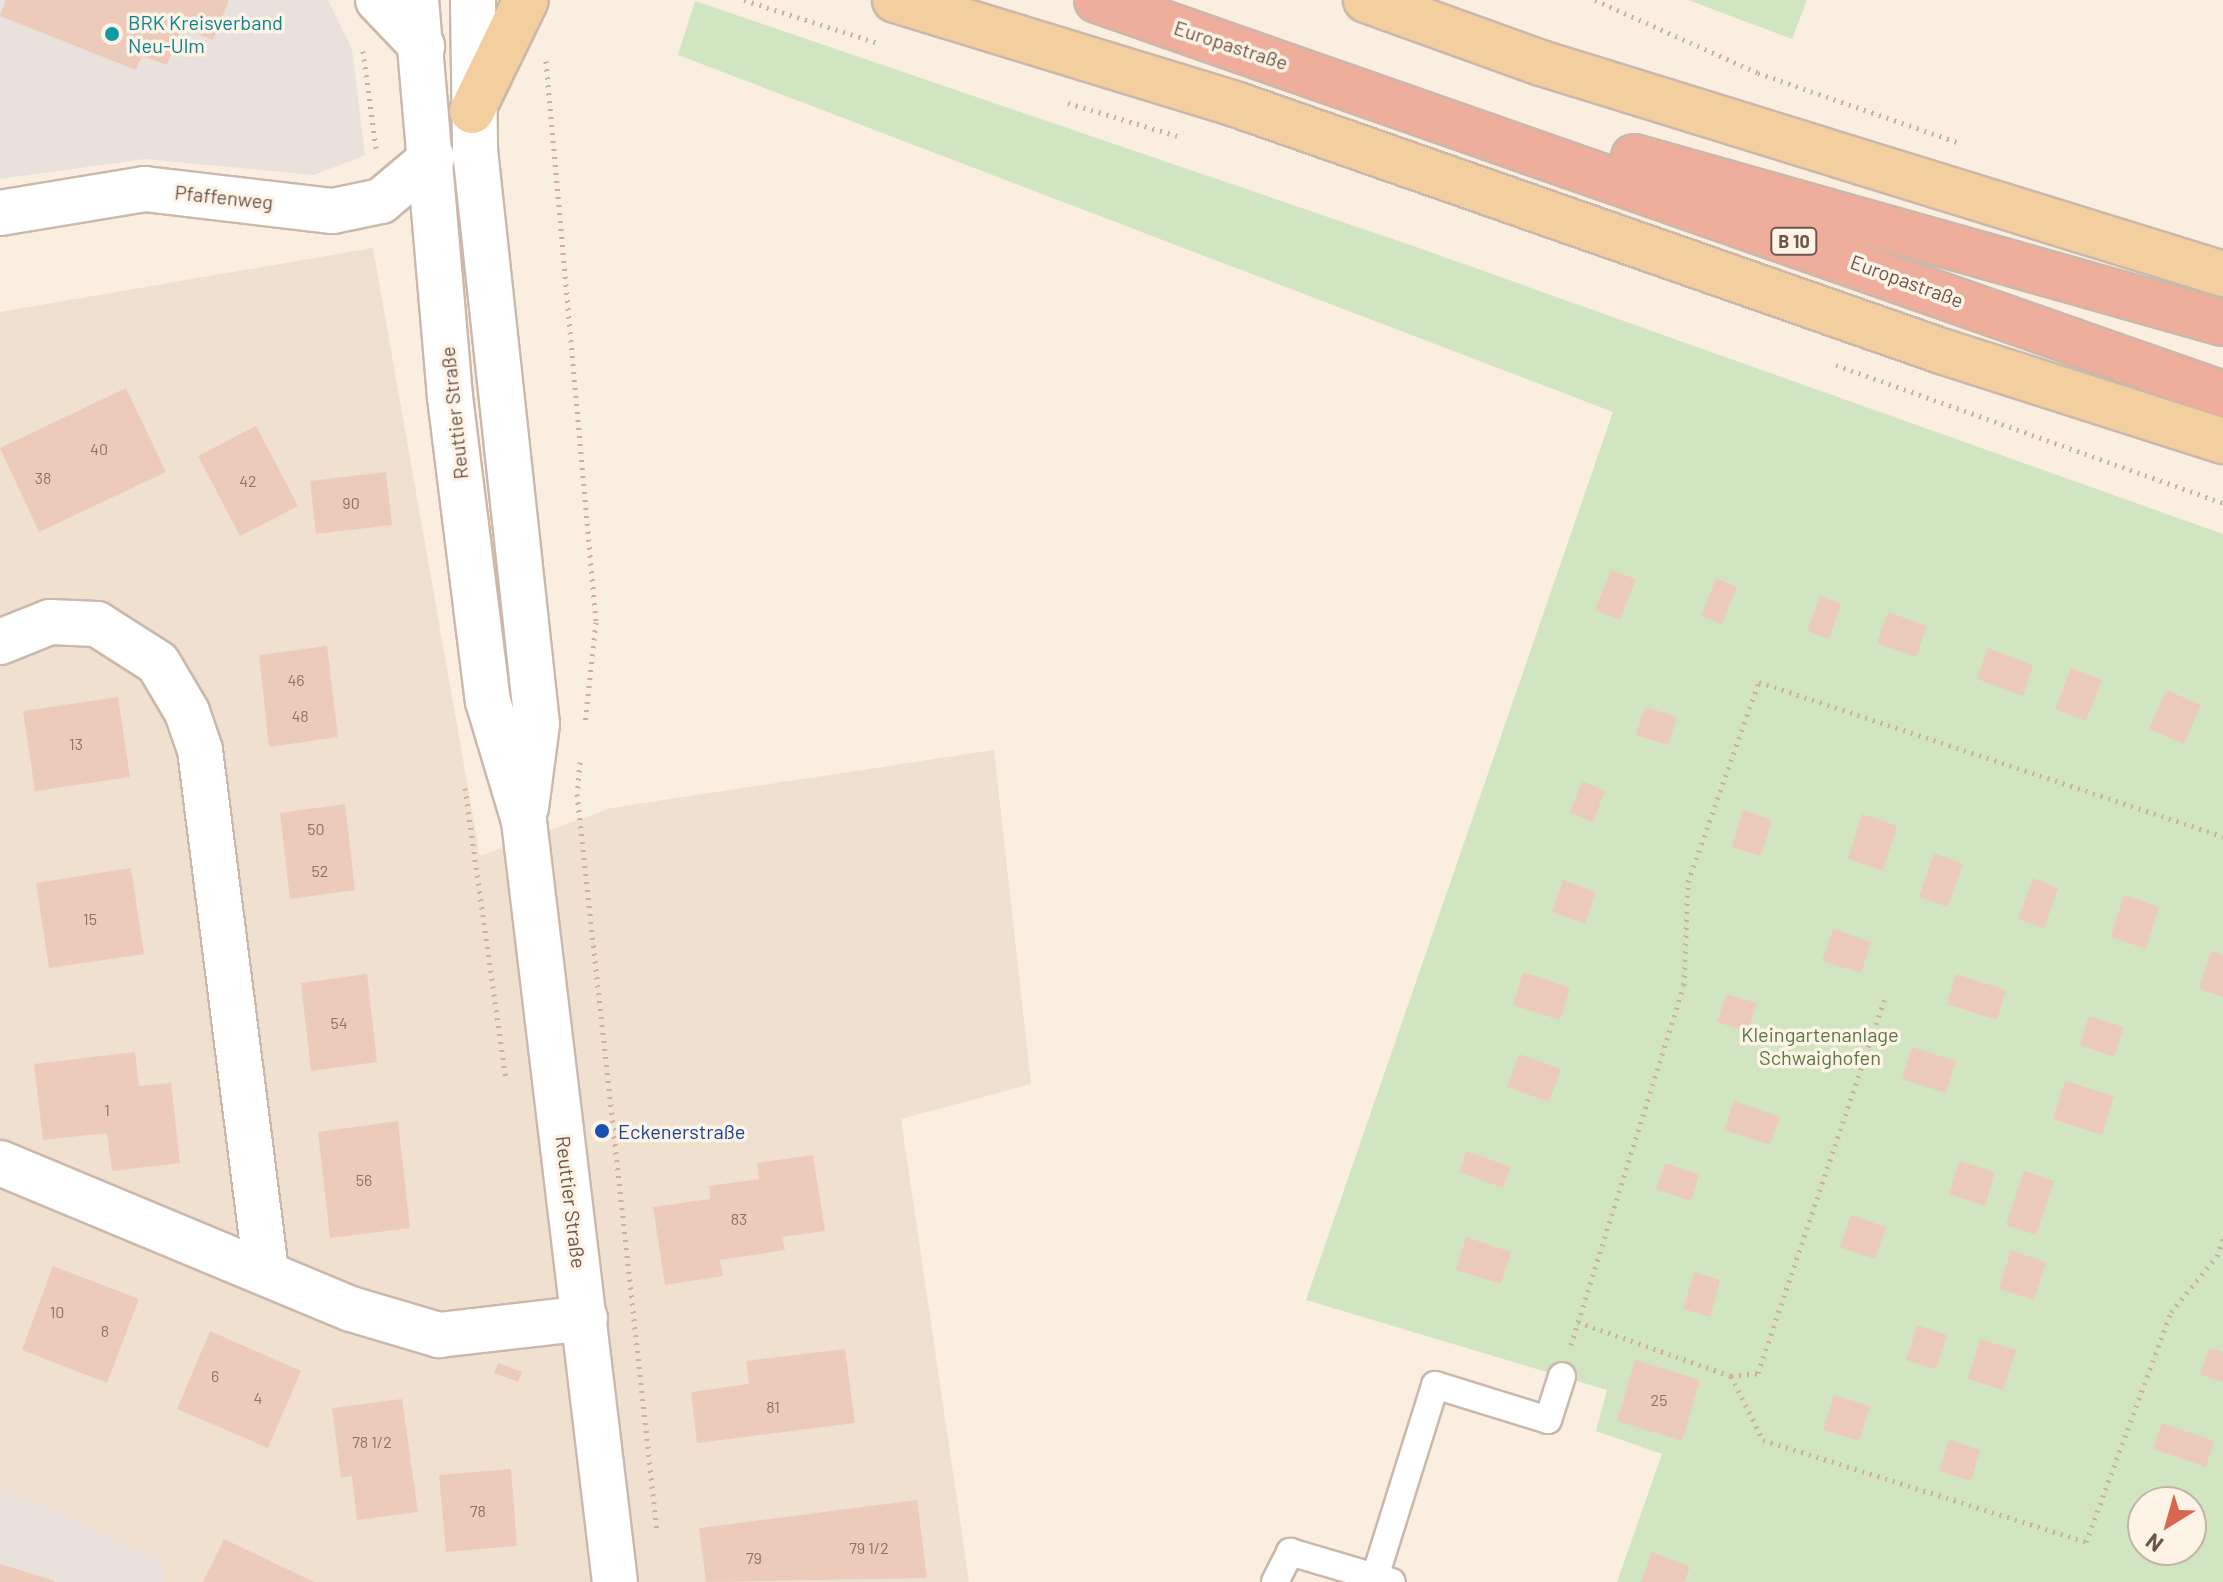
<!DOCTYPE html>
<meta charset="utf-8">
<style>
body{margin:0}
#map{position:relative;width:2223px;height:1582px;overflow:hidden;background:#f9eee0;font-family:Barlow,sans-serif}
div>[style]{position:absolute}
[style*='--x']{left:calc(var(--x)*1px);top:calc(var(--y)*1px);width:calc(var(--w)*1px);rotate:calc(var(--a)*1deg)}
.residential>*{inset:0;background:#f0e0d0}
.industrial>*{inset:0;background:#e8e1dc}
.green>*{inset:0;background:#d2e5c1}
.building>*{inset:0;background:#eccbbb}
.path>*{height:5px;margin-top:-2.5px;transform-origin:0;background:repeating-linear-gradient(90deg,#d0af9f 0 2px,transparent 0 8px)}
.roads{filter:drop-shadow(2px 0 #cbb8ab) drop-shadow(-2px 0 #cbb8ab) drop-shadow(0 2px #cbb8ab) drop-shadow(0 -2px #cbb8ab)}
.lane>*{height:26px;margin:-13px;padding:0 13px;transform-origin:13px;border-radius:13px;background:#fff}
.street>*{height:44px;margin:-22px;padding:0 22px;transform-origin:22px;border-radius:22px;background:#fff}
.secondary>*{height:44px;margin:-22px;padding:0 22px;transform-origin:22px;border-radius:22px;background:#fff}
.primary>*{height:44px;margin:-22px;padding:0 22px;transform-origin:22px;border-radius:22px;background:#f3ce9e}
.highway>*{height:44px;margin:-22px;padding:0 22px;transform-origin:22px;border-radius:22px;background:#efad9c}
.dots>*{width:22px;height:22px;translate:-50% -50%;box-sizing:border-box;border:4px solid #fdf3e6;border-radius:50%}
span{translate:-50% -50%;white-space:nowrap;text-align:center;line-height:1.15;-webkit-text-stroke:7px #fdf3e6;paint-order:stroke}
.number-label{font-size:16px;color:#8e7266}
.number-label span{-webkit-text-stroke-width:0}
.shield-label span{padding:2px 6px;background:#fdf3e6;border:2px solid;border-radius:6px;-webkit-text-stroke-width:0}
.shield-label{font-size:18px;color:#6e554a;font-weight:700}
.culture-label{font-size:20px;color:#0d838f}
.left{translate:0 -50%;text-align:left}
.street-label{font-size:20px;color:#6e554a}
.park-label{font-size:20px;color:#587946}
.transit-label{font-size:20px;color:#164399}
.north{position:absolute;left:2127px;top:1486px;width:80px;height:80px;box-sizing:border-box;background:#fdf3e6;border:2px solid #c4b4a8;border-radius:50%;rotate:217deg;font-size:22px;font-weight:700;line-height:32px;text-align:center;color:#6e554a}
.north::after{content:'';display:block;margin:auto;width:28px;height:36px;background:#d9664f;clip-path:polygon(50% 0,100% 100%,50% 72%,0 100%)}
</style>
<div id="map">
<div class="residential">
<div style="clip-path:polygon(373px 248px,480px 856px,611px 808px,994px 750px,1031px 1084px,901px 1119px,969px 1582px,163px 1582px,161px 1561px,0 1487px,0 312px)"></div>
</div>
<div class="industrial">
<div style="clip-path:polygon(0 0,328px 0,352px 49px,365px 155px,314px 175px,145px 159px,0 179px)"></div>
<div style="clip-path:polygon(0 1487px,162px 1561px,163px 1582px,0 1582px)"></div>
</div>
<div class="green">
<div style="clip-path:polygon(1688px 0,1807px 0,1792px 39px)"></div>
<div style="clip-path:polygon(evenodd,695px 1px,1416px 247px,2223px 534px,2223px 1582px,1617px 1582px,1662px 1454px,1596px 1431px,1607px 1390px,1306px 1300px,1613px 412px,678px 55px,695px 1px,2143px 1502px,2191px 1502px,2191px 1550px,2143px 1550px,2143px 1502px)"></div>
</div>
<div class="building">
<div style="clip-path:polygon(6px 0,229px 0,213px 40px,182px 27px,167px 65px,142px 56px,136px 70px,0 16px)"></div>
<div style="clip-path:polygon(126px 388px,166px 472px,39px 532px,0 448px)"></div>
<div style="clip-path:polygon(256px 426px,298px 506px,240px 536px,198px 456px)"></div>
<div style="clip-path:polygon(386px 472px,392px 525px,316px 534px,310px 481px)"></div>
<div style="clip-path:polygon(1611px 570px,1636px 579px,1620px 620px,1595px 610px)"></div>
<div style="clip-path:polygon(1716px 578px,1737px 587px,1722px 624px,1701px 616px)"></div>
<div style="clip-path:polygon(1820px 596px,1841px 604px,1829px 639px,1807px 631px)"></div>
<div style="clip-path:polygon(1888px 612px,1927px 626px,1916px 657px,1877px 643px)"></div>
<div style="clip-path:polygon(327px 646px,338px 737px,269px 747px,259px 655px)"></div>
<div style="clip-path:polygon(1988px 648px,2033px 665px,2023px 696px,1977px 679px)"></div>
<div style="clip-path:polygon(2071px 668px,2102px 680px,2086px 721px,2055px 709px)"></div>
<div style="clip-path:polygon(2166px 690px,2201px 705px,2184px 744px,2149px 729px)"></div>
<div style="clip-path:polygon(118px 697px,130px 777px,35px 791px,23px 711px)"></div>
<div style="clip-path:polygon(1645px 707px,1677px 717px,1668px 745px,1636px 735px)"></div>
<div style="clip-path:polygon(1582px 781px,1605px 791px,1593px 822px,1570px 813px)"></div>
<div style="clip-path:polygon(345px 804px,355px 890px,290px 899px,280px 813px)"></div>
<div style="clip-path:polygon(1743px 810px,1772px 820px,1761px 856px,1732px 847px)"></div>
<div style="clip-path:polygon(1862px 814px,1897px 826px,1883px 871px,1848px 859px)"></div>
<div style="clip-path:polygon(1934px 853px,1963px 864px,1948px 907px,1919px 897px)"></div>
<div style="clip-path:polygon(131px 868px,144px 954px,49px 968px,36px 883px)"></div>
<div style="clip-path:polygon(2033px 878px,2058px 888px,2044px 928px,2018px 919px)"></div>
<div style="clip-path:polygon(1563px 880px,1596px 892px,1585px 924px,1552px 912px)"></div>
<div style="clip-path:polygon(2124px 895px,2159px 907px,2146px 949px,2111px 937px)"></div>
<div style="clip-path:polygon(1833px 929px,1871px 942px,1861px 973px,1822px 961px)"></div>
<div style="clip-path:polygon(2211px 951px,2223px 955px,2223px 997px,2199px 989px)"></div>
<div style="clip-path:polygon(1523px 972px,1570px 988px,1560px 1020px,1513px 1005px)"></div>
<div style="clip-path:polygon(367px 974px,377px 1062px,311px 1071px,301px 983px)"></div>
<div style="clip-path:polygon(1956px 974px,2006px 990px,1997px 1020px,1947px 1004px)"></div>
<div style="clip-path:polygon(1726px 994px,1757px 1003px,1748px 1032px,1717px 1022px)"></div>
<div style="clip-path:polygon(2089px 1016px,2124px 1027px,2114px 1057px,2080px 1045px)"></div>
<div style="clip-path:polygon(1912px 1047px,1956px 1061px,1946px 1093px,1902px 1079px)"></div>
<div style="clip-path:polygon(135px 1052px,139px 1086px,171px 1083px,180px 1163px,112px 1171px,107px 1133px,43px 1140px,34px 1064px)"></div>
<div style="clip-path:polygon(1519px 1054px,1561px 1069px,1549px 1102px,1507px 1087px)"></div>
<div style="clip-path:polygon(2065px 1081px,2114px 1096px,2102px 1135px,2053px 1119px)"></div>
<div style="clip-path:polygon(1734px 1101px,1780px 1117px,1770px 1145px,1724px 1130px)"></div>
<div style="clip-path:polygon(398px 1121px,410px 1228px,330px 1238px,318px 1132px)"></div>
<div style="clip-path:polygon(1466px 1151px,1511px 1167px,1503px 1188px,1459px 1172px)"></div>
<div style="clip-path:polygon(813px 1155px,825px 1231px,782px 1237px,785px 1250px,720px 1260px,723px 1276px,665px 1285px,653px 1207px,710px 1199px,709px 1186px,759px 1179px,757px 1163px)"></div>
<div style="clip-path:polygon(1959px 1161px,1995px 1172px,1985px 1206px,1949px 1194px)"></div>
<div style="clip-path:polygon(1665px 1163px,1699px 1175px,1691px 1201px,1656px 1189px)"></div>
<div style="clip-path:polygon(2024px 1171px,2054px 1181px,2036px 1235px,2006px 1225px)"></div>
<div style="clip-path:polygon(1851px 1215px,1886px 1227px,1875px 1259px,1840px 1247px)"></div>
<div style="clip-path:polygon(1466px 1237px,1511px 1252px,1501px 1284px,1456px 1270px)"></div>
<div style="clip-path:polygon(2011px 1250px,2046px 1262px,2034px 1300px,1999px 1289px)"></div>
<div style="clip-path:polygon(53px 1266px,139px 1299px,107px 1383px,22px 1350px)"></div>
<div style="clip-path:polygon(1694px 1272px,1720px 1280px,1710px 1317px,1683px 1309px)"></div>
<div style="clip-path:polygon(1917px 1325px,1947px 1335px,1936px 1369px,1906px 1360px)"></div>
<div style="clip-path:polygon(210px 1331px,301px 1371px,268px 1448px,177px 1409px)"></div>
<div style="clip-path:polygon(1980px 1339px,2016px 1350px,2003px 1390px,1968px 1379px)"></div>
<div style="clip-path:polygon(2209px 1348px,2223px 1352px,2223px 1382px,2200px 1375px)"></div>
<div style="clip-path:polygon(845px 1349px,855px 1423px,697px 1443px,691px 1392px,749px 1384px,746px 1361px)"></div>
<div style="clip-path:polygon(1635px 1360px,1700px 1380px,1682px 1441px,1617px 1421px)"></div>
<div style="clip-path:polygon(498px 1363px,522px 1372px,518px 1382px,494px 1373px)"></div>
<div style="clip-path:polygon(1834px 1395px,1870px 1406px,1859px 1441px,1823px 1430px)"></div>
<div style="clip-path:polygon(402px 1399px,418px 1512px,357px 1520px,352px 1476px,341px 1478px,332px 1408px)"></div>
<div style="clip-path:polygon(2162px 1423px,2214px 1441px,2206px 1467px,2153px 1449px)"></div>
<div style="clip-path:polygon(1949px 1440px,1980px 1450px,1971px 1481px,1939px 1471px)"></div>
<div style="clip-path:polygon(511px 1469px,517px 1546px,446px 1552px,439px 1475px)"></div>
<div style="clip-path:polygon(917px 1500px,927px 1578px,706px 1582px,699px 1528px)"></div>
<div style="clip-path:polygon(224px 1539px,314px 1582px,203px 1582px)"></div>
<div style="clip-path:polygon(1652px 1552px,1690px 1567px,1684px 1582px,1641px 1582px)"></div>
<div style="clip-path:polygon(0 1564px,55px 1581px,54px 1582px,0 1582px)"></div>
</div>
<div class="path">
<div style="--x:744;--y:0;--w:138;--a:17.8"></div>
<div style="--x:1595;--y:0;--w:179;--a:24.1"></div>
<div style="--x:1758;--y:73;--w:211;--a:19.1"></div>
<div style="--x:363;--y:51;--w:98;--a:82.4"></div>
<div style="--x:546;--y:61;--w:563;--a:84.91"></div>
<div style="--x:596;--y:622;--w:103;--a:96.2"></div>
<div style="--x:1068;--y:103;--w:114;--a:16.8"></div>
<div style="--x:1836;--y:365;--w:411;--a:19.6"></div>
<div style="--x:580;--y:762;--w:32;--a:95"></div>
<div style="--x:577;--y:794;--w:742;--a:83.81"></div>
<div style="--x:465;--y:788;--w:294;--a:82"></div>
<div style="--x:1578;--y:1322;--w:162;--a:19.4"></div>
<div style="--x:1731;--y:1376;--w:72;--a:63.4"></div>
<div style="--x:1763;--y:1440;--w:339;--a:17.5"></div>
<div style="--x:2086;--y:1542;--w:245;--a:-69.7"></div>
<div style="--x:2171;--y:1312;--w:72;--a:-50.6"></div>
<div style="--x:2217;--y:1256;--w:18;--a:-71"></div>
<div style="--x:1571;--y:1345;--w:377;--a:-72.6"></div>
<div style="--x:1684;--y:985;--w:103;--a:-87.8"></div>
<div style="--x:1688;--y:882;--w:212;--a:-70.5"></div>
<div style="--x:1759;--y:682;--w:489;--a:18.4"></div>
<div style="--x:1731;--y:1376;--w:27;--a:-6"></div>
<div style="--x:1758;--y:1373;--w:397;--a:-71.3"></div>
</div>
<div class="roads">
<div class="lane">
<div style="--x:1375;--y:1577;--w:201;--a:-72.6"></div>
<div style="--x:1435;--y:1385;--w:118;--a:17.2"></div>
<div style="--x:1548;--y:1420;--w:46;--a:-72.3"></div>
<div style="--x:1275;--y:1582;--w:34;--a:-63"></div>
<div style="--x:1290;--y:1552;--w:106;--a:16.4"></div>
</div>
<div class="street">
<div style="--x:0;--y:213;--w:147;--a:-9.4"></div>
<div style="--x:145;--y:189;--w:189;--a:6.7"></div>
<div style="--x:333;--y:211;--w:49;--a:-11.8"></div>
<div style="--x:381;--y:201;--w:67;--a:-40.1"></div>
<div style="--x:0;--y:642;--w:54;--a:-21.8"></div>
<div style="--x:50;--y:622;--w:47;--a:2.4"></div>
<div style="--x:97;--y:624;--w:72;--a:32.6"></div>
<div style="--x:158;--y:663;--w:57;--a:59.4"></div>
<div style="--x:187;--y:712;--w:40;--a:71.1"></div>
<div style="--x:200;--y:750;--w:525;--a:82.78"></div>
<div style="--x:0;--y:1163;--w:380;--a:22.6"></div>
<div style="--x:351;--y:1309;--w:92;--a:16.5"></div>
<div style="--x:439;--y:1335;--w:147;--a:-6.6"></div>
</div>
<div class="secondary">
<div style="--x:378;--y:0;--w:64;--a:46.3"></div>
<div style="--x:416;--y:0;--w:398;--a:85.1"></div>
<div style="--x:450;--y:397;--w:306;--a:82.9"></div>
<div style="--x:488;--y:701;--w:125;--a:73.3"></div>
<div style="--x:524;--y:821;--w:766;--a:83.18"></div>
<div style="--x:473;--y:0;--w:150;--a:89.2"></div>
<div style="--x:475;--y:150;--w:577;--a:83.84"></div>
<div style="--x:537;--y:724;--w:84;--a:97.5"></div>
</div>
<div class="primary">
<div style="--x:895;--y:0;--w:356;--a:17"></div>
<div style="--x:1235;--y:104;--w:751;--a:19.28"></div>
<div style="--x:1944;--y:352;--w:293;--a:17.7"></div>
<div style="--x:1366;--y:0;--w:186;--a:19.8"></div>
<div style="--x:1541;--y:63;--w:714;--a:17.19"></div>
<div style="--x:472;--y:111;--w:123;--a:-64.1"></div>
</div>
<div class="highway">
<div style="--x:1097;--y:0;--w:1193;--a:19.29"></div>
<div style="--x:1634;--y:157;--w:612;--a:15.74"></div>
</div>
</div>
<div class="dots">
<div style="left:112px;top:34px;background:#0f9aa8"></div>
<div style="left:602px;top:1131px;background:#1a4fb4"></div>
</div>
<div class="number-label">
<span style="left:99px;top:449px">40</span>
<span style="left:43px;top:478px">38</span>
<span style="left:248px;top:481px">42</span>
<span style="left:351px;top:503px">90</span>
<span style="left:296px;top:680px">46</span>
<span style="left:300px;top:716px">48</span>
<span style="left:76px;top:744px">13</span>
<span style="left:316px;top:829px">50</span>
<span style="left:320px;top:871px">52</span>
<span style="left:90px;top:919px">15</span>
<span style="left:339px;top:1023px">54</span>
<span style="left:107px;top:1110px">1</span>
<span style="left:364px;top:1180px">56</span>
<span style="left:739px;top:1219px">83</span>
<span style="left:57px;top:1312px">10</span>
<span style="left:105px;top:1331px">8</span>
<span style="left:215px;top:1376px">6</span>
<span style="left:258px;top:1398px">4</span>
<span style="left:1659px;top:1400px">25</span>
<span style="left:773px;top:1407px">81</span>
<span style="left:372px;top:1442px">78 1/2</span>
<span style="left:478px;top:1511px">78</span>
<span style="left:869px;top:1548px">79 1/2</span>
<span style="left:754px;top:1558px">79</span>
</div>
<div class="shield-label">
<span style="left:1794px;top:241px">B 10</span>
</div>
<div class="culture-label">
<span class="left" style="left:128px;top:34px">BRK Kreisverband<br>Neu-Ulm</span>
</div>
<div class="street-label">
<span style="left:1231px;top:45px;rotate:18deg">Europastraße</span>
<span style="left:224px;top:197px;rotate:6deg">Pfaffenweg</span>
<span style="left:1907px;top:281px;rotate:20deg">Europastraße</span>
<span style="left:454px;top:413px;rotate:-96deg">Reuttier Straße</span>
<span style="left:571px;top:1202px;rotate:83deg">Reuttier Straße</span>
</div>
<div class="park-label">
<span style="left:1820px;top:1046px">Kleingartenanlage<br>Schwaighofen</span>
</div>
<div class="transit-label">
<span class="left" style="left:618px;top:1131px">Eckenerstraße</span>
</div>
<div class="north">N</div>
</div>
